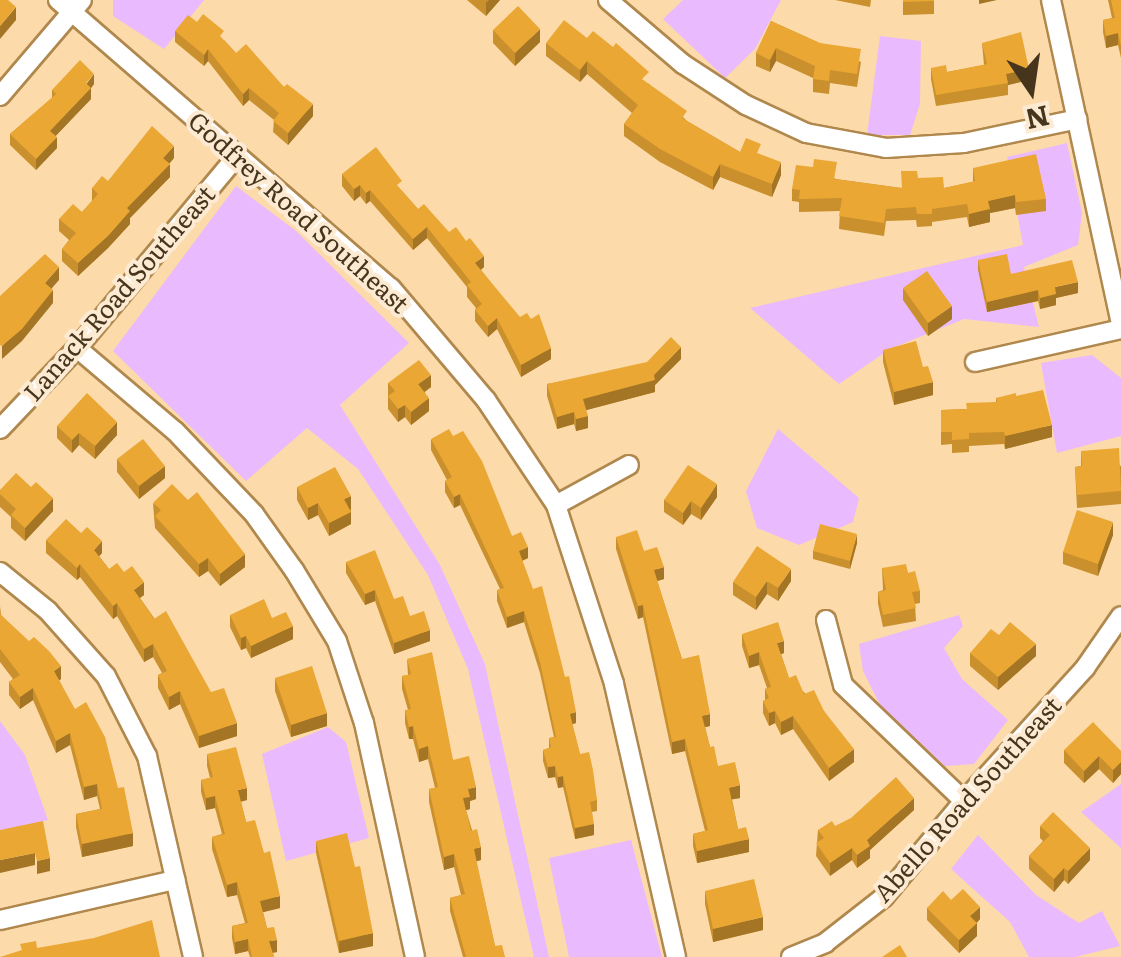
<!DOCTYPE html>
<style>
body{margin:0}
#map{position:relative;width:1121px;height:957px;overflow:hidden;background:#fcdaaa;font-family:Literata,serif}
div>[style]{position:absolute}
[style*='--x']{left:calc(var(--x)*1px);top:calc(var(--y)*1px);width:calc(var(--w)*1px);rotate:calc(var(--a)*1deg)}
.green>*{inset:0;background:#eabafe}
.roads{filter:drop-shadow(2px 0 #b0884d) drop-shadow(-2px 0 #b0884d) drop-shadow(0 2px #b0884d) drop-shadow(0 -2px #b0884d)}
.street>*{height:18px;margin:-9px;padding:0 9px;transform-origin:9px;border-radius:9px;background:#fff}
.wall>*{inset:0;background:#c9902d}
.shaded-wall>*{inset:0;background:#a47524}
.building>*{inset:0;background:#eaa734}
span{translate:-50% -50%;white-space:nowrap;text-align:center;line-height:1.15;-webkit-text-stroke:8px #fcead3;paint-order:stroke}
.street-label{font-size:25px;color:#46351c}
.north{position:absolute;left:981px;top:40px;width:100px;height:100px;-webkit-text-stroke:8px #fcead3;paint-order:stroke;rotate:167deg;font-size:28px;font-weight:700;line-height:40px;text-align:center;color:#46351c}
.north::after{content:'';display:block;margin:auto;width:35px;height:45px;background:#46351c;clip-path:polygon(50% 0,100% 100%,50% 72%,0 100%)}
</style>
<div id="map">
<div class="green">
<div style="clip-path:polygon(113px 0,204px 0,164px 49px,113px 16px)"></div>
<div style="clip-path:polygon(683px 0,781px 0,755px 49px,725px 78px,663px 19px)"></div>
<div style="clip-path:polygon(880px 36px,921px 41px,920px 104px,910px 135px,867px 135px)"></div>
<div style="clip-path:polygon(1067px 143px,1082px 213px,1078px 245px,1024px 267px,1039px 327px,964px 319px,890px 349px,839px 384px,750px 308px,1023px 245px,1007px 157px)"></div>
<div style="clip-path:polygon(236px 186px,295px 230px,409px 343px,340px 405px,440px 565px,485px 664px,549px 957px,534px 957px,468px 669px,428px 575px,358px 469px,307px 428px,246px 481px,113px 351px)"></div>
<div style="clip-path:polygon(1092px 355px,1121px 378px,1121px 436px,1057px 453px,1041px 363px)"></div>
<div style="clip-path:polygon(778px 429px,859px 498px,853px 522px,799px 545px,757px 528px,746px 491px)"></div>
<div style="clip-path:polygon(959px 615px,963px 626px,944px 648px,962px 679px,1008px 720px,974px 764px,945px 766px,880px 705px,863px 671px,859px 644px)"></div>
<div style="clip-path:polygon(0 721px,25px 755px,48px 820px,0 833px)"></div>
<div style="clip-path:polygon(328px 727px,346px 742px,369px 838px,286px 861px,262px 754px)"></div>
<div style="clip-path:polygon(1121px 784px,1121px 848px,1081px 812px)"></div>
<div style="clip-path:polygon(978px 835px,1036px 895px,1079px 923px,1102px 911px,1120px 946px,1075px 957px,1029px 957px,1010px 922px,951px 869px)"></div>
<div style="clip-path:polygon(631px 840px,662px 957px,569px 957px,549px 858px)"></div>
</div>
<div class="roads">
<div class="street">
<div style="--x:58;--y:0;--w:440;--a:40.9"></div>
<div style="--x:391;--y:288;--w:147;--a:49.7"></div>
<div style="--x:486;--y:400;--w:126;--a:56.3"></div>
<div style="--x:556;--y:505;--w:188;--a:72"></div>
<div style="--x:614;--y:684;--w:280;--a:77.2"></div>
<div style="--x:608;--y:0;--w:99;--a:40.5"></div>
<div style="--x:683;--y:64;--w:75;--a:33.1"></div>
<div style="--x:746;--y:105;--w:66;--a:25"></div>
<div style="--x:806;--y:133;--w:81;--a:10.6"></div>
<div style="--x:886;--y:148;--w:78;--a:-3.7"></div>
<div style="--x:964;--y:143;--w:116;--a:-11.9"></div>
<div style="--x:1051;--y:0;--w:330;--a:77.8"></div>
<div style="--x:0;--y:96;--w:126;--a:-49.5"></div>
<div style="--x:77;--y:348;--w:128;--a:40.3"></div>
<div style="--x:175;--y:431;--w:115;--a:46.4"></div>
<div style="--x:254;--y:514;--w:69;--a:54.5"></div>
<div style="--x:294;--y:570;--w:83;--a:58.8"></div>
<div style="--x:337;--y:641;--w:86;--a:71.8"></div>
<div style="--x:364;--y:723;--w:239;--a:77.7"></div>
<div style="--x:975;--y:362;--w:150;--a:-12.7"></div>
<div style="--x:0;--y:429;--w:112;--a:-46.5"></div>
<div style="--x:77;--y:348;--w:250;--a:-50.2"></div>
<div style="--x:556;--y:505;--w:83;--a:-28.7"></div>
<div style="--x:0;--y:572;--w:62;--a:39.1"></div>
<div style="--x:48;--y:611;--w:87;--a:48.3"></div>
<div style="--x:106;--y:676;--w:90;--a:62.9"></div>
<div style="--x:147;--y:756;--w:206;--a:77.1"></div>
<div style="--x:826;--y:620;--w:67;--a:75.3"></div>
<div style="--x:843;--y:685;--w:168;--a:43.8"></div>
<div style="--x:0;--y:920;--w:180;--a:-12.9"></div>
<div style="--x:791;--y:957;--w:37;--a:-22"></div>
<div style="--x:825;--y:943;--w:75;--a:-37.9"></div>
<div style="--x:884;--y:897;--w:125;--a:-50.2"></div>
<div style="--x:964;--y:801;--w:180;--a:-47.7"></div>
<div style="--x:1085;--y:668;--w:63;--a:-55.3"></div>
</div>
</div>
<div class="wall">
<div style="clip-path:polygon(467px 0,500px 0,486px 16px)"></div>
<div style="clip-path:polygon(835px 0,871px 0,870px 7px)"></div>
<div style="clip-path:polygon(903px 0,934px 0,934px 14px,903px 15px)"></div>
<div style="clip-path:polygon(1108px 0,1121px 0,1121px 58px,1118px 45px,1106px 48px,1103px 32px,1103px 20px,1112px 18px)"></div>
<div style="clip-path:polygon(771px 21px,861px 62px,857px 87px,830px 83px,829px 94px,813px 92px,813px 78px,776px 61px,770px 72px,756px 66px,756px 53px)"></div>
<div style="clip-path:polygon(493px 30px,540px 42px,515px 66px,493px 43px)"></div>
<div style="clip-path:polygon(175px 31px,224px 40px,236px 53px,284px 87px,313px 116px,288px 145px,273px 132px,274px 120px,249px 100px,243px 106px,208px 61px,204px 66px,175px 42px)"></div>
<div style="clip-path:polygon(546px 43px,649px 84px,687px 121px,740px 152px,761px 155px,781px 175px,772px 197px,720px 177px,713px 190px,660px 162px,624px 136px,624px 124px,632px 113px,587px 74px,580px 82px,546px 56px)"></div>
<div style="clip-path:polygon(982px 43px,1029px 80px,1008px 85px,1008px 95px,936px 106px,931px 79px,931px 68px,947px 72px,984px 65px)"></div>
<div style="clip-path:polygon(94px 84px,91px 88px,91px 99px,55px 136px,57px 148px,36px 170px,10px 145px,10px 134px,52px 98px,52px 90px)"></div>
<div style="clip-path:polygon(174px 158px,169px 164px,170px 177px,130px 218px,130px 224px,108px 248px,78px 276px,62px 261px,62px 249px,69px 240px,59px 231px,59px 219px,82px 212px,92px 201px,92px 188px)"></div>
<div style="clip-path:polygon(813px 167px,836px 179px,901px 188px,918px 178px,944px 188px,973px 182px,973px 168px,1046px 199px,1046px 211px,1016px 215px,1015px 208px,990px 213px,990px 222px,969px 227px,967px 217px,932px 222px,932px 226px,917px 227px,916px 220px,886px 221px,884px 236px,839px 229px,840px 211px,799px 212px,799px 202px,792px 201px,792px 189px)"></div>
<div style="clip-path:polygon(342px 174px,402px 191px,418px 209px,449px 232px,484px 267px,481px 270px,551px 359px,521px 377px,497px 329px,488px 337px,475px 321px,475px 310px,476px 308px,467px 297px,467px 287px,427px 238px,413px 250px,370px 201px,366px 204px,360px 196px,354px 201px,342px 186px)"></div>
<div style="clip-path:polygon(978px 260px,1011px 274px,1078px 293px,1056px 298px,1056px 305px,1040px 309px,1038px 301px,987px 312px,978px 270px)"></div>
<div style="clip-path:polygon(903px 288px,952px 319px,928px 336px,903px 300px)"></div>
<div style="clip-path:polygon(883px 350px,923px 367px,933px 395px,894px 405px,883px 362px)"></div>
<div style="clip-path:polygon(681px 359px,655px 385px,655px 392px,586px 410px,588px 428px,576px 431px,574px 424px,557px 429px,547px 396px,547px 384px)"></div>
<div style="clip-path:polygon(388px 383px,431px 387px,425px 392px,429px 411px,411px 425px,405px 417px,398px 422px,388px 409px)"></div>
<div style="clip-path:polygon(1016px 396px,1052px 437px,1005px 449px,1004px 444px,969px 446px,969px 452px,952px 453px,952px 444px,941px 445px,941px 410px,967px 409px,996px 402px,996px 398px)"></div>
<div style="clip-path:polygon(57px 426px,117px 435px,95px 459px,79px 445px,72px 453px,57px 438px)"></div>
<div style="clip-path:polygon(431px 439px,512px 536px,528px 558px,522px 561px,576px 723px,572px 724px,580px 754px,597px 800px,597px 811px,592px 812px,594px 835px,575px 839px,563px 787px,558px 788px,555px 777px,548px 778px,543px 761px,543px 750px,549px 748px,549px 738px,554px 737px,540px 673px,524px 622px,507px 628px,497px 601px,497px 590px,500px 589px,460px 505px,454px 508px,445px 492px,445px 481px,447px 480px,431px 450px)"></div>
<div style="clip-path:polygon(1081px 451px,1121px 466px,1121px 504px,1077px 508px,1075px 467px,1081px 466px)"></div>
<div style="clip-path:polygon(117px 459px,165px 478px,139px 499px,117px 472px)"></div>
<div style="clip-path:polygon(297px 487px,351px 509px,351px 524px,329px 536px,318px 515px,308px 520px,297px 500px)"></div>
<div style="clip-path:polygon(0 490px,53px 511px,25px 541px,11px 528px,11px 517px,0 507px)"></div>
<div style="clip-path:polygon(717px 497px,701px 520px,691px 514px,683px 525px,664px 512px,664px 500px)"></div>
<div style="clip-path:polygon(153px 503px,245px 567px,220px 586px,208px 571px,199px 577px,155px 528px)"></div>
<div style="clip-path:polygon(1113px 535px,1098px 576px,1063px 564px,1063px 552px)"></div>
<div style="clip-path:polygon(616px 537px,644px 551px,664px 579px,657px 581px,682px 659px,710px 726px,705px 727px,710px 747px,718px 766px,740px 798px,732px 799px,738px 829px,749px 852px,697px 863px,693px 846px,693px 834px,705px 831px,685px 751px,672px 754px,643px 617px,638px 619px,616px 549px)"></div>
<div style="clip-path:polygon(46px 540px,102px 553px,99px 556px,109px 569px,144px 595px,140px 598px,237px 736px,199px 748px,180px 704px,169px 710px,158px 688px,158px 675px,162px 673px,153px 657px,144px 662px,117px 616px,113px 619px,80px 577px,77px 580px,46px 553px)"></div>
<div style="clip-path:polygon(857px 543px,850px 569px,813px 559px,813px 551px)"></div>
<div style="clip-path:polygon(346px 562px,394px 599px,410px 616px,430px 641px,394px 654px,375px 601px,365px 605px,346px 573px)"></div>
<div style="clip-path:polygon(882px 568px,908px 573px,920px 591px,920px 603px,915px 604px,916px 621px,883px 627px,878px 604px,878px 592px,883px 590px)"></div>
<div style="clip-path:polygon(791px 581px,778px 601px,767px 594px,756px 610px,733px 595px,733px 582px)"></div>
<div style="clip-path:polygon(0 606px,1px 615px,61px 679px,59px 680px,133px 846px,82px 857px,76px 827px,76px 814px,100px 809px,97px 796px,84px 800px,70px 745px,56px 753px,33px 700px,20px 709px,9px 695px,9px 682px,13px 679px,0 662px)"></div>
<div style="clip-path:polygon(230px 615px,272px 618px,293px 639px,251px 658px,246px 648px,241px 650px,230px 627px)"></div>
<div style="clip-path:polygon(742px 634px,784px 653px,781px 654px,789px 678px,824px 711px,854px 762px,829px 781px,793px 729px,781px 735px,775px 723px,769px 726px,763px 713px,763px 701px,765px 700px,765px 689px,767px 688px,759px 665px,749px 668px,742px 646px)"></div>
<div style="clip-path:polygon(999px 635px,1036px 656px,998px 690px,970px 666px,970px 653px)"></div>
<div style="clip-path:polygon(407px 659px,453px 760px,476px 799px,470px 801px,470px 809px,466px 810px,481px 860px,476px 861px,495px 946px,505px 957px,463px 957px,450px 911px,450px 898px,461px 895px,454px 867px,444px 870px,429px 802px,429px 789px,435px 788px,428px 759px,419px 762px,413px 739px,409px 739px,405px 723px,405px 710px,408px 710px,402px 689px,402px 676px,408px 675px)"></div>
<div style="clip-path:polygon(275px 678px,327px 726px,291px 737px,275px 691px)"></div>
<div style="clip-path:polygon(1064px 750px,1121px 751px,1121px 774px,1113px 783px,1099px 769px,1084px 783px,1064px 763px)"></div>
<div style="clip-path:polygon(207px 754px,247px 800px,241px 802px,246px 822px,264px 853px,280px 908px,263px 912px,267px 928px,277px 952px,273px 953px,274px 957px,250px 957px,248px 951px,235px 954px,232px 938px,232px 926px,245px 923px,237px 895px,227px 897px,212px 849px,212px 837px,222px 834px,215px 808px,206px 810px,201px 792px,201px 780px,210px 778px,207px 766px)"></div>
<div style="clip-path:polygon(914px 810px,870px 850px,870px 858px,857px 868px,852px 860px,830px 876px,816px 856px,818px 830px)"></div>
<div style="clip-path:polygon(1040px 826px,1090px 860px,1068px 884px,1064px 880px,1054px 892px,1029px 869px,1029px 856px,1043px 841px,1040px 838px)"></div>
<div style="clip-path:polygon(316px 841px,373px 946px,339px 953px,316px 853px)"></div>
<div style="clip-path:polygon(705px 891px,763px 930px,713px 942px,705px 904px)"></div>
<div style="clip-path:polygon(951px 900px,980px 919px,977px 923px,977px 936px,959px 953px,927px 920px,927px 908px)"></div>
</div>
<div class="shaded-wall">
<div style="clip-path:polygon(489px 0,500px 0,486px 16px,486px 3px)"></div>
<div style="clip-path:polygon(979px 0,997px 0,979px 4px)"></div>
<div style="clip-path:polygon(16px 7px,16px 20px,0 39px,0 26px)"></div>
<div style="clip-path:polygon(540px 29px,540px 42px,515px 66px,515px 53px)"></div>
<div style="clip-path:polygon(1118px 33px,1118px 45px,1106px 48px,1106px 36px)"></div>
<div style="clip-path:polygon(776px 48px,776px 61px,770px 72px,770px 60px)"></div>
<div style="clip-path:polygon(208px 49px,208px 61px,204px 66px,204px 55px)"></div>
<div style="clip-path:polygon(587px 61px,587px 74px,580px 82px,580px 70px)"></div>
<div style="clip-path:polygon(1029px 69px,1029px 80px,1008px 85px,1006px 74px)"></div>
<div style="clip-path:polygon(94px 74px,94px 84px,91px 88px,91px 99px,50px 142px,50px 131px)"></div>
<div style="clip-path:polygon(249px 88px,249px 100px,243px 106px,243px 94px)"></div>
<div style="clip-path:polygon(313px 104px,313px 116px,288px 145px,288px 133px)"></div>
<div style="clip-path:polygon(57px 137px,57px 148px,36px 170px,36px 159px)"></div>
<div style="clip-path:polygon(174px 146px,174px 158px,163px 171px,163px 158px)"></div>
<div style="clip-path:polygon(781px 162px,781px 175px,772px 197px,772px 184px)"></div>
<div style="clip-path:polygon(170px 164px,170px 177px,130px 218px,130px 224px,108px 248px,78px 276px,78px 263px,127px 208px)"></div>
<div style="clip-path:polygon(720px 164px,720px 177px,713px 190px,713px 177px)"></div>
<div style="clip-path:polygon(360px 185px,360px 196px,354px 201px,354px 189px)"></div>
<div style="clip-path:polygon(370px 190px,370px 201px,366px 204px,366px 193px)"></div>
<div style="clip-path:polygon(1015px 195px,1015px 208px,990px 213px,990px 222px,969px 227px,969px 214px,988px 201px)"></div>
<div style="clip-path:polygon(427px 227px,427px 238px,413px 250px,413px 239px)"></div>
<div style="clip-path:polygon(484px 256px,484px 267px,475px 274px,475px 263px)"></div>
<div style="clip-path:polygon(59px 267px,59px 280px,45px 296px,45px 283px)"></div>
<div style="clip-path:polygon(1078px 282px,1078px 293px,1056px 298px,1056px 305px,1040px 309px,1040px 298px,1055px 287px)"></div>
<div style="clip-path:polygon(53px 290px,53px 303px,22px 341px,2px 359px,2px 346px)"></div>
<div style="clip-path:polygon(1038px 290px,1038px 301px,987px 312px,987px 302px)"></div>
<div style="clip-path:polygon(952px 306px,952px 319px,928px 336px,928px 323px)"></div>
<div style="clip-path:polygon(497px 318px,497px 329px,488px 337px,488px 326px)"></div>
<div style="clip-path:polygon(681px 347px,681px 359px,655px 385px,655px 392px,583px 411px,583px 399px,654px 375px)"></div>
<div style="clip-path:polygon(551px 348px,551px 359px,521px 377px,521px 365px)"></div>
<div style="clip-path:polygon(431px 375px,431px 387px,418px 396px,418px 384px)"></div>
<div style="clip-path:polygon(933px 382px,933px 395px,894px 405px,894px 392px)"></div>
<div style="clip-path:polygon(429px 398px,429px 411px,411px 425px,411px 412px)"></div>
<div style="clip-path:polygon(405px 405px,405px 417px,398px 422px,398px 409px)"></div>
<div style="clip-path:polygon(574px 412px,574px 424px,557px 429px,557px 417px)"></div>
<div style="clip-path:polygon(588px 416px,588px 428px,576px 431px,576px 419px)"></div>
<div style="clip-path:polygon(117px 422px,117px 435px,95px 459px,95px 446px)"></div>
<div style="clip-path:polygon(1052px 425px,1052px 437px,1005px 449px,1005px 436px)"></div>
<div style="clip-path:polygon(79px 433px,79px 445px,72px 453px,72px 440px)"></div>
<div style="clip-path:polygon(165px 466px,165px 478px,139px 499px,139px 486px)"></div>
<div style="clip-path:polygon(717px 484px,717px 497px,701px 520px,701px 508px)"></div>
<div style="clip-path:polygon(460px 494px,460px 505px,454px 508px,454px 497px)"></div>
<div style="clip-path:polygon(351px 496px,351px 509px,344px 512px,344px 499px)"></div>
<div style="clip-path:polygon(53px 498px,53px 511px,25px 541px,25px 528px)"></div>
<div style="clip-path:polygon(691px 501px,691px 514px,683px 525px,683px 513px)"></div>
<div style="clip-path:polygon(318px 503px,318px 515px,308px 520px,308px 508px)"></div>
<div style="clip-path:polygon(351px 512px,351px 524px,329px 536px,329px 523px)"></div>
<div style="clip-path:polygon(1113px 522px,1113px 535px,1098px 576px,1098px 564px)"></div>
<div style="clip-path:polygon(857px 534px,857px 543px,850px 569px,850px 561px)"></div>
<div style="clip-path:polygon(102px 541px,102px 553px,94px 562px,94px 550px)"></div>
<div style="clip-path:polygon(528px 547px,528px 558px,519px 562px,519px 551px)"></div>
<div style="clip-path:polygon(245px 554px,245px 567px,220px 586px,220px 574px)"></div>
<div style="clip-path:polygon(208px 558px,208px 571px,199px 577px,199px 564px)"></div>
<div style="clip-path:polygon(80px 564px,80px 577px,77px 580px,77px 568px)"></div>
<div style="clip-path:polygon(664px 567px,664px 579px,654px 582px,654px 570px)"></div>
<div style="clip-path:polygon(791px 569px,791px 581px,778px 601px,778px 588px)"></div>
<div style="clip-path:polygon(767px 581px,767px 594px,756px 610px,756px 597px)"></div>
<div style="clip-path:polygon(144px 582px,144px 595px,134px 602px,134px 590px)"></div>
<div style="clip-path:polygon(375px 590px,375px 601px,365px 605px,365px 594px)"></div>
<div style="clip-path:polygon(117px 603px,117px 616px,113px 619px,113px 606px)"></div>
<div style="clip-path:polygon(643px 605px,643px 617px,638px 619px,638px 606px)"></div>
<div style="clip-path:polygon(524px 611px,524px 622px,507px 628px,507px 617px)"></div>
<div style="clip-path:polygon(293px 626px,293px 639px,251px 658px,251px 646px)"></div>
<div style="clip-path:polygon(430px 630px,430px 641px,394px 654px,394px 643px)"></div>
<div style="clip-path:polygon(246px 636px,246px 648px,241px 650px,241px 638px)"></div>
<div style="clip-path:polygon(784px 641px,784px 653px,777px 656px,777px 643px)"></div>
<div style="clip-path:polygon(153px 644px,153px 657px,144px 662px,144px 649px)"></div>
<div style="clip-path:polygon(1036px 644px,1036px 656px,998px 690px,998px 677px)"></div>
<div style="clip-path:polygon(759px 652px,759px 665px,749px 668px,749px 656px)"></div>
<div style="clip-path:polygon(61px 666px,61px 679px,54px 684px,54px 671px)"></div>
<div style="clip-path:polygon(33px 688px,33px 700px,20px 709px,20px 697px)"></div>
<div style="clip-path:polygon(180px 691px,180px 704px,169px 710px,169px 697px)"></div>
<div style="clip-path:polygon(775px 711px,775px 723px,769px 726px,769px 713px)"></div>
<div style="clip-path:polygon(576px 712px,576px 723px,570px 725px,570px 714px)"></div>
<div style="clip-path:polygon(327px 713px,327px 726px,291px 737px,291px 725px)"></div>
<div style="clip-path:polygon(710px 714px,710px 726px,702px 728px,702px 716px)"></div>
<div style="clip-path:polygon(793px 716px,793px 729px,781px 735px,781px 722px)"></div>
<div style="clip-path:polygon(237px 723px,237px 736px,199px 748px,199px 736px)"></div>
<div style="clip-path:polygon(413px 726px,413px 739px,409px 739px,409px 727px)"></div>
<div style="clip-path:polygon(70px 733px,70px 745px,56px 753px,56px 741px)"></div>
<div style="clip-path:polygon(685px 739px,685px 751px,672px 754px,672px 742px)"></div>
<div style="clip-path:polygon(428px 746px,428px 759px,419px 762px,419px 749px)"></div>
<div style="clip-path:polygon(854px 749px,854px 762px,829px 781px,829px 768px)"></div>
<div style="clip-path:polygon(1099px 756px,1099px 769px,1084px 783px,1084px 771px)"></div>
<div style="clip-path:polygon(1121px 762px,1121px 774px,1113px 783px,1113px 770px)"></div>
<div style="clip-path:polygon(555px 766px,555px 777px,548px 778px,548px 767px)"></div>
<div style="clip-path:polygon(563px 776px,563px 787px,558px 788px,558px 777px)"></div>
<div style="clip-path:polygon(97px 784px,97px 796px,84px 800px,84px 787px)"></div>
<div style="clip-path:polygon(740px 785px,740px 798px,729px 800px,729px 788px)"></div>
<div style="clip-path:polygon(476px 787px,476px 799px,470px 801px,470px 809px,463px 811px,463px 798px,468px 789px)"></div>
<div style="clip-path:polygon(247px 788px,247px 800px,238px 802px,238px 790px)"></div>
<div style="clip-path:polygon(215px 796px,215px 808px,206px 810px,206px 798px)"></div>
<div style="clip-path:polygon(914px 798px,914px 810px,870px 850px,870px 858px,857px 868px,857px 855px,867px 840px)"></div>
<div style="clip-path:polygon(594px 824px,594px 835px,575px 839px,575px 828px)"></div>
<div style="clip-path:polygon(133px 833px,133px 846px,82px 857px,82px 844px)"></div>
<div style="clip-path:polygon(749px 839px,749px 852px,697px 863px,697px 851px)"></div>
<div style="clip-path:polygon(481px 847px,481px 860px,474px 862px,474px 849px)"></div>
<div style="clip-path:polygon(852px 848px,852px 860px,830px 876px,830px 863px)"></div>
<div style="clip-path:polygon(1090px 848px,1090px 860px,1068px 884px,1068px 871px)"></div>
<div style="clip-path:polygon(35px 853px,35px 865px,0 873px,0 860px)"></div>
<div style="clip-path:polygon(454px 854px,454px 867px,444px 870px,444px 857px)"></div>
<div style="clip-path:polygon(50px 858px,50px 871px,37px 874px,37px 861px)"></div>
<div style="clip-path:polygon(1064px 868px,1064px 880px,1054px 892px,1054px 879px)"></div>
<div style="clip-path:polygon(237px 882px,237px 895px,227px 897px,227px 885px)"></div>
<div style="clip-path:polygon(280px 896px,280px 908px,260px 913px,260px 901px)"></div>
<div style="clip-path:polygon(980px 907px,980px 919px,970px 929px,970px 916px)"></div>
<div style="clip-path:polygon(763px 917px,763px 930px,713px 942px,713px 929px)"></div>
<div style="clip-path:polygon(977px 923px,977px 936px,959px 953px,959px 940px)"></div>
<div style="clip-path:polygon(373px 933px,373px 946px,339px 953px,339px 941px)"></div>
<div style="clip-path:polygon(248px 939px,248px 951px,235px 954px,235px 942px)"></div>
<div style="clip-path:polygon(277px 940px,277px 952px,269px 953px,269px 941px)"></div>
</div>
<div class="building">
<div style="clip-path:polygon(0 0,8px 0,16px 7px,0 26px)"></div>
<div style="clip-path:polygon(903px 0,934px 0,934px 1px,903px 2px)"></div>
<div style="clip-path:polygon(1111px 0,1121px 0,1121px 46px,1118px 33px,1106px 36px,1103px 20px,1115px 18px)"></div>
<div style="clip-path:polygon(518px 6px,540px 29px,515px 53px,493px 30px)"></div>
<div style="clip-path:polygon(203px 14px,224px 31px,220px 36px,236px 53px,246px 44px,284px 87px,287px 84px,313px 104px,288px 133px,273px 121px,279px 113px,249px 88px,243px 94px,208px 49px,204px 55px,175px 31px,188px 15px,197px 22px)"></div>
<div style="clip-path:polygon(564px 20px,587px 38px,593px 31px,613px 47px,616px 43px,649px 72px,642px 79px,687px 111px,682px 118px,740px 152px,746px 138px,761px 144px,757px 153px,781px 162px,772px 184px,720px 164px,713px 177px,660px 149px,624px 124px,638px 105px,587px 61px,580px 70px,546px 43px)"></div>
<div style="clip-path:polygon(771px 21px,820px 43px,861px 49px,857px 74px,830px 70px,829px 81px,813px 79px,815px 66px,776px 48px,770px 60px,756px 53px)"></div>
<div style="clip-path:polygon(1021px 32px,1029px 69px,1006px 74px,1008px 83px,936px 95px,931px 68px,946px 65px,947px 72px,987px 64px,982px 43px)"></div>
<div style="clip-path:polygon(80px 60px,94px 74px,86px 83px,91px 88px,50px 131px,57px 137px,36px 159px,10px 134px,56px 94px,52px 90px)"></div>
<div style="clip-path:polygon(152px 126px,174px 146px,163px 158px,170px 164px,127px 208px,130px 211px,108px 236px,78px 263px,62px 249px,76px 233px,59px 219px,73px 204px,82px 212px,98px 194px,92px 188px,102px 176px,108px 181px)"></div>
<div style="clip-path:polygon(376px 147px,402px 181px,397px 185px,418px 209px,424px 204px,449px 232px,456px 227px,466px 241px,470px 238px,484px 256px,475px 263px,520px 317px,527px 313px,531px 319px,539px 314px,551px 348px,521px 365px,497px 318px,488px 326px,475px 310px,482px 304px,467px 285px,471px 282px,427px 227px,413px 239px,370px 190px,366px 193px,360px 185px,354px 189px,342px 174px)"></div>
<div style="clip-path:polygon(1036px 154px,1046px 199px,1016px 202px,1015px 195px,988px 201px,990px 209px,969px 214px,967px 204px,932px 209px,932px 214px,917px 214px,916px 207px,886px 209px,884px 223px,839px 216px,842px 198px,799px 199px,800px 190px,792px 189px,796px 165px,813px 167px,814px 159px,837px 162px,834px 179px,902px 188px,901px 171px,917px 171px,918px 178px,943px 177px,944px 188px,975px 181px,973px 168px)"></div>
<div style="clip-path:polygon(45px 254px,59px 267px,45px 283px,53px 290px,22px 329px,2px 346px,0 345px,0 296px)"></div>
<div style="clip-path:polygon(1007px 254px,1011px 274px,1072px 260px,1078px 282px,1055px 287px,1056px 294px,1040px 298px,1038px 290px,987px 302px,978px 260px)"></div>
<div style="clip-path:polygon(927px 271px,952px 306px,928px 323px,903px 288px)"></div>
<div style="clip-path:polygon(671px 337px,681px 347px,654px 375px,655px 380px,583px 399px,588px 416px,576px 419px,574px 412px,557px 417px,547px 384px,647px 362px)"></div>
<div style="clip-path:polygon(916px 341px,923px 367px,928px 366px,933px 382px,894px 392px,883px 350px)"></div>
<div style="clip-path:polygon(419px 360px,431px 375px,418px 384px,429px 398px,411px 412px,405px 405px,398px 409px,388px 396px,395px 391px,388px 383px)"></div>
<div style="clip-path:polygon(1043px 390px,1052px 425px,1005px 436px,1004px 432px,969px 433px,969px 439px,952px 440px,952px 432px,941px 432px,941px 410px,967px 409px,966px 403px,997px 402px,996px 398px,1016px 393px,1016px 396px)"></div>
<div style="clip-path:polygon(87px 393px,117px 422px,95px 446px,79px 433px,72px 440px,57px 426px)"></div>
<div style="clip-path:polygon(449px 429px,453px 436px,463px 431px,482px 461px,512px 536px,521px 532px,528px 547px,519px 551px,533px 589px,542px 586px,565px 677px,569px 676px,576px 712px,570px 714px,580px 754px,589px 752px,593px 770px,597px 800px,590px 802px,594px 824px,575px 828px,563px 776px,558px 777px,555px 766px,548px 767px,543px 750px,551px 747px,549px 738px,556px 737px,540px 662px,524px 611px,507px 617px,497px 590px,504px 588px,460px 494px,454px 497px,445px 481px,452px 477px,431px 439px)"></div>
<div style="clip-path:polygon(143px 439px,165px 466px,139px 486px,117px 459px)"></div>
<div style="clip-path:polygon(1119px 448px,1121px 491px,1077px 495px,1075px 467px,1082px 466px,1081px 451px)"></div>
<div style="clip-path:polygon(688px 465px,717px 484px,701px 508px,691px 501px,683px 513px,664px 500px)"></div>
<div style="clip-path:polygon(335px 467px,351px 496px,344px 499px,351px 512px,329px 523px,318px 503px,308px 508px,297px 487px)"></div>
<div style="clip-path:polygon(16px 473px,31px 487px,36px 482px,53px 498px,25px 528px,11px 515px,16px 509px,0 494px,0 490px)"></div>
<div style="clip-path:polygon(172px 484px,188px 500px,197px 492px,245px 554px,220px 574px,208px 558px,199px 564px,155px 516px,161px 510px,153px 503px)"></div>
<div style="clip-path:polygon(1077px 510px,1113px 522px,1098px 564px,1063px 552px)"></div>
<div style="clip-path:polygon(66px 519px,81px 533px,87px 527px,102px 541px,94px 550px,109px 569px,117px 563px,124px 572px,132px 566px,144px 582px,134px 590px,154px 619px,166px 611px,211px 692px,224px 688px,237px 723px,199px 736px,180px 691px,169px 697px,158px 675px,167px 671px,153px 644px,144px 649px,117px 603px,113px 606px,80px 564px,77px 568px,46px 540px)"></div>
<div style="clip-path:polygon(820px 524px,857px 534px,850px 561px,813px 551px)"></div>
<div style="clip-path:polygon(637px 530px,644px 551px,657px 547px,664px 567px,654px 570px,682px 659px,699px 655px,710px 714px,702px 716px,710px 747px,714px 746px,718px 766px,735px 762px,740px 785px,729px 788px,738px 829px,746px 827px,749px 839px,697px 851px,693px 834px,708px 830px,685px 739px,672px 742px,643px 605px,638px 606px,616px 537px)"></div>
<div style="clip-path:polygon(757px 546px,791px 569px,778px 588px,767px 581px,756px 597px,733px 582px)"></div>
<div style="clip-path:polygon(375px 550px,394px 599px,403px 596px,410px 616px,424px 611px,430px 630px,394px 643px,375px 590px,365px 594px,346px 562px)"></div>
<div style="clip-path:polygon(906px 564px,908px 573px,915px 571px,920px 591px,912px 592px,916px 608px,883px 615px,878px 592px,886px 590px,882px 568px)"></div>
<div style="clip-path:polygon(264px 599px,272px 618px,286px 612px,293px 626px,251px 646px,246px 636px,241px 638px,230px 615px)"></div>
<div style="clip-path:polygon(0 614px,29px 641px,34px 637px,49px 651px,61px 666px,54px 671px,75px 709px,86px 702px,105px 737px,118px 788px,124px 787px,133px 833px,82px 844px,76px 814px,102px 809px,97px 784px,84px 787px,70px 733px,56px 741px,33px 688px,20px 697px,9px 682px,20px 675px,0 649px)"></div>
<div style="clip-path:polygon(778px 622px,784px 641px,777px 643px,789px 678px,796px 675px,804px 694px,814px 690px,824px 711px,854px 749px,829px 768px,793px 716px,781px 722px,775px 711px,769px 713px,763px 701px,769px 698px,765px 689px,771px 687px,759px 652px,749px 656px,742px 634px)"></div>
<div style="clip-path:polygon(1010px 622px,1036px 644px,998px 677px,970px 653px,991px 629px,999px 635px)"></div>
<div style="clip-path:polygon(432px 652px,453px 760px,469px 756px,476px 787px,468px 789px,470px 797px,463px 798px,471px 831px,477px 829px,481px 847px,474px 849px,495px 946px,502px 945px,505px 957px,466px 957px,450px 898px,465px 894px,454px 854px,444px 857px,429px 789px,438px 787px,428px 746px,419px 749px,413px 726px,409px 727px,405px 710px,411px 709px,402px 676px,411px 674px,407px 659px)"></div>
<div style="clip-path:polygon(312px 666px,327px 713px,291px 725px,275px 678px)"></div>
<div style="clip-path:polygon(1093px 722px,1121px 751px,1121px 762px,1113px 770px,1099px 756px,1084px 771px,1064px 750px)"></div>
<div style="clip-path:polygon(236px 747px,247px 788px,238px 790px,246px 822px,255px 820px,264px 853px,270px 851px,280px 896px,260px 901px,267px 928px,274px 927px,277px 940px,269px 941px,274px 957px,252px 957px,248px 939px,235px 942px,232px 926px,248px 923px,237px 882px,227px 885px,212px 837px,225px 834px,215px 796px,206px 798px,201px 780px,213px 777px,207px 754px)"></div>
<div style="clip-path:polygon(896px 777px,914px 798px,867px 840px,870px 846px,857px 855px,852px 848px,830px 863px,816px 843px,824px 838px,818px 830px,832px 821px,835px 826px,851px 818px)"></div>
<div style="clip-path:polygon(1053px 812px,1090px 848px,1068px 871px,1064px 868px,1054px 879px,1029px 856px,1050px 835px,1040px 826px)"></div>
<div style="clip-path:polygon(43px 821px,50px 858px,37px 861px,35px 853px,0 860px,0 830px)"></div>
<div style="clip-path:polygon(347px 833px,355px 867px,360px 866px,373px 933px,339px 941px,316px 841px)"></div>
<div style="clip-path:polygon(754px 879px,763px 917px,713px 929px,705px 891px)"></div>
<div style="clip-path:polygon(963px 889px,980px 907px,970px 916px,977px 923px,959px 940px,927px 908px,943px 891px,951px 900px)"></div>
<div style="clip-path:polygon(152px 920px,160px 957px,0 957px,22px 950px,20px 944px,36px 941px,37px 948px,94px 938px)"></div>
<div style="clip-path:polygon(900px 945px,907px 957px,882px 957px)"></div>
</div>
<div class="street-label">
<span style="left:299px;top:212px;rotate:42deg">Godfrey Road Southeast</span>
<span style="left:119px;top:293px;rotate:-49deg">Lanack Road Southeast</span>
<span style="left:967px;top:799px;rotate:-48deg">Abello Road Southeast</span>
</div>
<div class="north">N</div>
</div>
